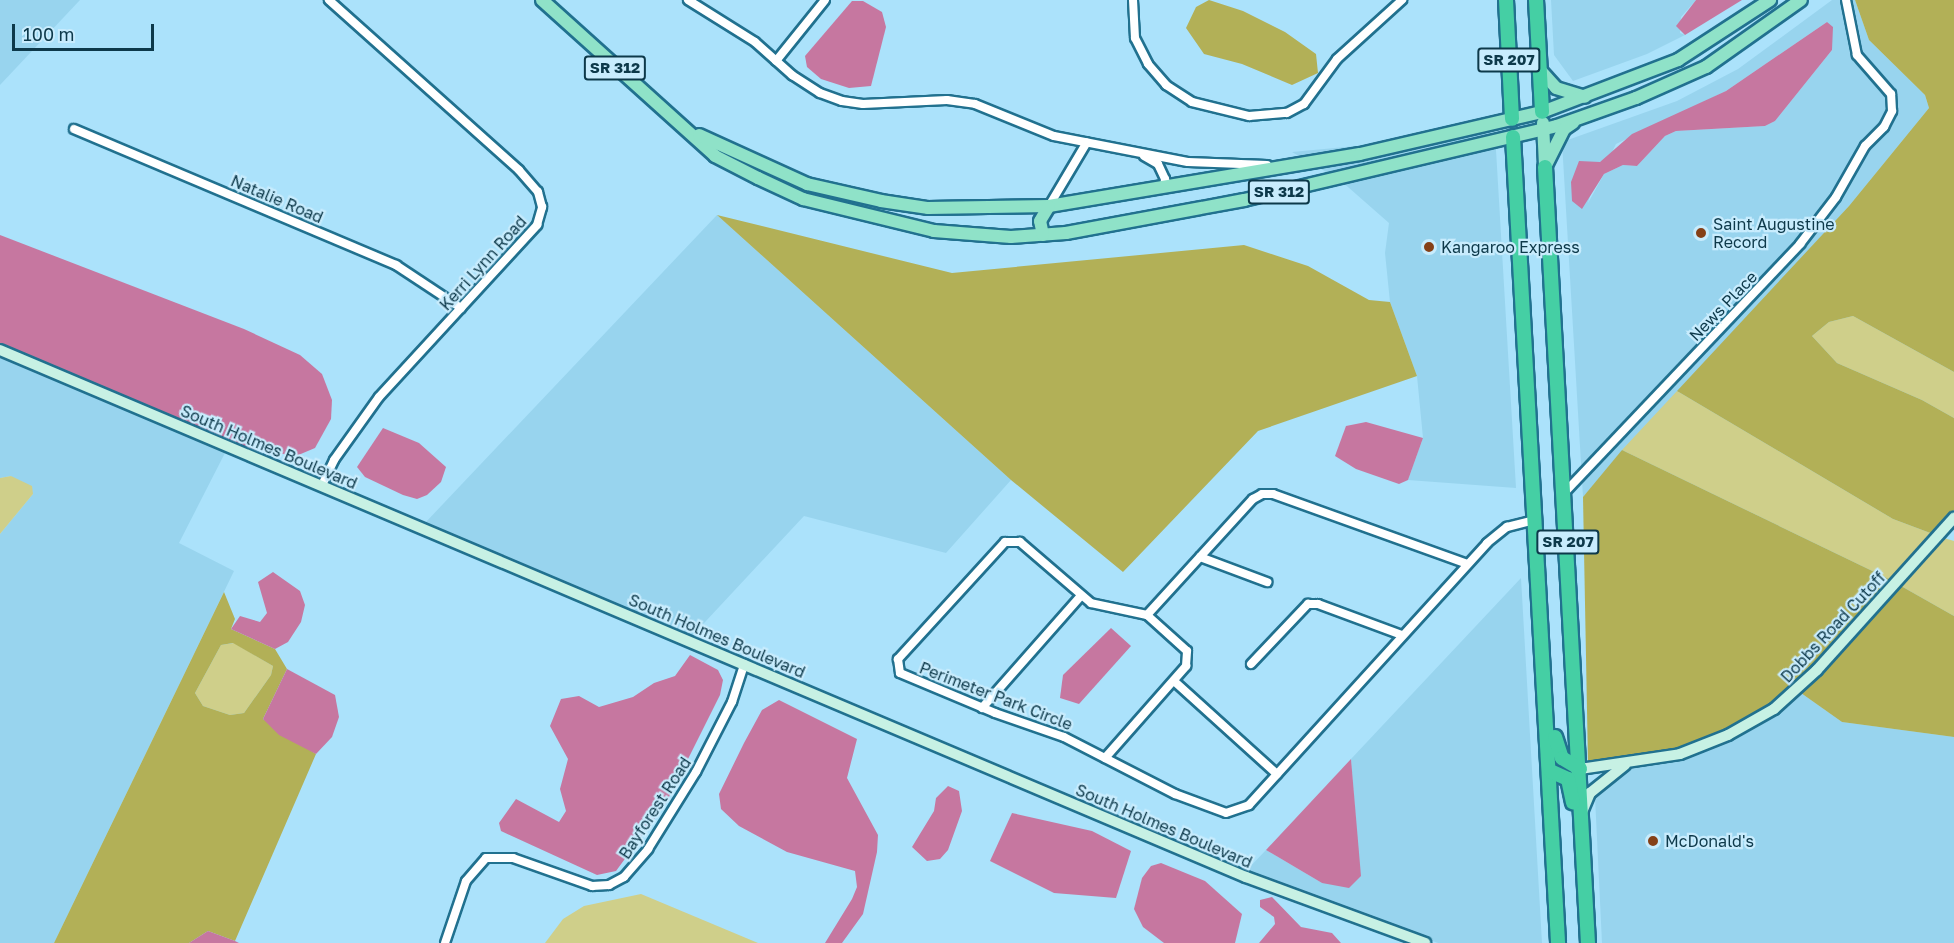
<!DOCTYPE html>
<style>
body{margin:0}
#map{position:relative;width:1954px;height:943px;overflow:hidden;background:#abe2fb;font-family:"Golos Text",sans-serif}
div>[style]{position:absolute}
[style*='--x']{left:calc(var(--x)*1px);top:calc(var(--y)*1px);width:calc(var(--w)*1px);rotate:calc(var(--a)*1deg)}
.built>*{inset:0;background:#98d4ee}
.green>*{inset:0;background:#cfcf8a}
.forest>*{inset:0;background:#b2b057}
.water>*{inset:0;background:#c677a0}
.roads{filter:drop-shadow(2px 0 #21718f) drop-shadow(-2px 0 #21718f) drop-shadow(0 2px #21718f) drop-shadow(0 -2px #21718f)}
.street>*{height:8px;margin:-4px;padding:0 4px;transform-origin:4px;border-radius:4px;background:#fff}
.secondary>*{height:10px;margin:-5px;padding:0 5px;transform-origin:5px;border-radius:5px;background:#c7f1e4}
.primary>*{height:12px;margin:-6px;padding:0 6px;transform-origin:6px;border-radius:6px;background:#8fe2c8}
.highway>*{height:14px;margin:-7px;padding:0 7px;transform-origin:7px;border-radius:7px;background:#45cfa4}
.dots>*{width:16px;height:16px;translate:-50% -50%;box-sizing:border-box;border:3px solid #c8ecfd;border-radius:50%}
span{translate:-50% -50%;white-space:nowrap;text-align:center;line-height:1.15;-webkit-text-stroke:4.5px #c8ecfd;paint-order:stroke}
.shield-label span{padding:2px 4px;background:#c8ecfd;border:2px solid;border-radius:4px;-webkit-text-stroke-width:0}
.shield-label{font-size:15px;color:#0d394a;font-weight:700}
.street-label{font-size:16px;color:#0d394a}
.poi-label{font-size:16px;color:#0d394a}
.left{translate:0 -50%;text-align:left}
.scale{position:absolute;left:12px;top:24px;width:142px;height:27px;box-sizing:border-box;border:3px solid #0d394a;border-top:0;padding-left:8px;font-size:18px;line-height:21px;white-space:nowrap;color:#0d394a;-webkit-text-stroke:4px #c8ecfd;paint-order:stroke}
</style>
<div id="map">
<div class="built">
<div style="clip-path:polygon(0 0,80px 0,0 85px)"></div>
<div style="clip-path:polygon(1551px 0,1696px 0,1681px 17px,1680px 33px,1685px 35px,1647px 54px,1573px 81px,1554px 55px)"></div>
<div style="clip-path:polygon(evenodd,1832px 0,1855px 0,1869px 40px,1925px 95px,1929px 108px,1849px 206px,1583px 497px,1562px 142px,1677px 101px,1738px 69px,1832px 0,1827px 22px,1832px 50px,1775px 121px,1765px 126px,1676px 131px,1665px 136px,1637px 166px,1623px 165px,1604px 174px,1588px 203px,1600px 162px,1610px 156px,1616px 144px,1726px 91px,1827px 22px)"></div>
<div style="clip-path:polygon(1495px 133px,1516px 488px,1408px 480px,1423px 438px,1417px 376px,1390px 302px,1385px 253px,1389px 223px,1340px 180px,1292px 152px)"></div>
<div style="clip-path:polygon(717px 215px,1011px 480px,946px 553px,804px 516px,692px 636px,425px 523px)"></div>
<div style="clip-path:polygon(0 355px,226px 451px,179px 543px,234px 571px,54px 943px,0 943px,0 534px,33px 494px,11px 476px,0 478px)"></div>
<div style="clip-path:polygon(1521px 578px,1542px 943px,1438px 943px,1245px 872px,1266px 850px,1322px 883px,1360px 876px,1351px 759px)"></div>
<div style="clip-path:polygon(1801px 693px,1842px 722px,1954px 737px,1954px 943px,1602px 943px,1595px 797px,1629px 769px,1681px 759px,1731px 740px,1777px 714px)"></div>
</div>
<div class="green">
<div style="clip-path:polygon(1853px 316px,1954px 372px,1954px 418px,1922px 400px,1837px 363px,1812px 336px,1829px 322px)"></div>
<div style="clip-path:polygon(1677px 391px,1893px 519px,1933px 534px,1891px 580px,1622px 450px)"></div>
<div style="clip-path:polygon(11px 476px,32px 486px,33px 494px,0 534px,0 478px)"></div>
<div style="clip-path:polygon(1944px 538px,1954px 541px,1954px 616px,1901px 586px)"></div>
<div style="clip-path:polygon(234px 643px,273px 666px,271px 675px,244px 713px,230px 715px,203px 706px,195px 693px,221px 645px)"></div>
<div style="clip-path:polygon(641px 894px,758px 943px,545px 943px,563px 919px,584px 906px)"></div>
</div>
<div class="forest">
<div style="clip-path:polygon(1209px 0,1243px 11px,1285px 32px,1316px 54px,1318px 73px,1292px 85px,1242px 64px,1204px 54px,1186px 28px,1196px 7px)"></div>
<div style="clip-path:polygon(1855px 0,1954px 0,1954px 372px,1853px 316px,1829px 322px,1812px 336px,1837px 363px,1922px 400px,1954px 418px,1954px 510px,1933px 534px,1893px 519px,1677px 391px,1849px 206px,1929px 108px,1925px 95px,1869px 40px)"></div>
<div style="clip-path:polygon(717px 215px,952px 273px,1244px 245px,1308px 266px,1369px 300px,1390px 302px,1417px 376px,1258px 431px,1123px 572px,1011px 480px)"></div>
<div style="clip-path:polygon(1622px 450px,1891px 580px,1813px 666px,1770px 705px,1725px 730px,1677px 749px,1588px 763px,1583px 497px)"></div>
<div style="clip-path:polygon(1901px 586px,1954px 616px,1954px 737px,1842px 722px,1801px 693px)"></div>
<div style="clip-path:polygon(evenodd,224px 592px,235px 619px,231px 629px,275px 649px,287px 669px,263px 719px,316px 754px,235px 941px,208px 931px,189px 943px,54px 943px,224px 592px,233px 643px,273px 666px,271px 675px,244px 713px,230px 715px,203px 706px,195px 693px,221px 645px,233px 643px)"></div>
</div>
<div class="water">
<div style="clip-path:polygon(1696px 0,1742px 0,1685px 35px,1676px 26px)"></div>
<div style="clip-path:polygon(852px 1px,863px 1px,882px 12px,886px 27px,871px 86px,849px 88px,821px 79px,807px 67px,805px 56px)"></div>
<div style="clip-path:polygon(1827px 22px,1833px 27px,1832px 50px,1775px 121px,1765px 126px,1676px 131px,1665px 136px,1637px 166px,1623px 165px,1604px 174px,1582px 209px,1572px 201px,1571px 182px,1579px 161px,1600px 162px,1632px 134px,1726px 91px)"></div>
<div style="clip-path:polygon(0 235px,244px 329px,300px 355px,322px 374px,332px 400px,331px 419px,315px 448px,296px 456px,245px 448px,0 345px)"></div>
<div style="clip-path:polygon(1366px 422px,1423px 438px,1408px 480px,1399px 484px,1356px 469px,1335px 456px,1346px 426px)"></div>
<div style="clip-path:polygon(383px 428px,419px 443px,446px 467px,441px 482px,427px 495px,417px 499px,403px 495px,365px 477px,357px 467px)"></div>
<div style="clip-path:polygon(273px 572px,300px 591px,305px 605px,301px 622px,288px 642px,275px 649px,231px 629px,240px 616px,260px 622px,267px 613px,258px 582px)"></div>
<div style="clip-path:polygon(1111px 628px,1131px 646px,1079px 704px,1060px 698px,1063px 675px)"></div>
<div style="clip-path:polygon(690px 655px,718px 670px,723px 680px,720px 695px,666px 803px,616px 871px,597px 875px,501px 831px,499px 823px,516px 799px,559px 822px,566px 811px,560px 789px,568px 759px,550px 726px,561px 699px,579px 696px,599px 707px,633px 697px,654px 683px,675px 676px)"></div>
<div style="clip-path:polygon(287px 669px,335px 695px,339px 717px,332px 737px,316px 754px,279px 735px,263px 719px)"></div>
<div style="clip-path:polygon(779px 700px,857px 739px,847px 778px,878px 835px,877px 852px,863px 914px,842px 943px,825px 943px,852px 899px,857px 887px,855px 871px,787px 852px,739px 826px,721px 809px,719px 794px,744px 743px,762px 710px)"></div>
<div style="clip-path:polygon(1351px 759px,1361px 876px,1349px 888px,1322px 883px,1266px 850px)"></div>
<div style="clip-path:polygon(948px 786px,959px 791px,962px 811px,948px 850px,940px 859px,927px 861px,912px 847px,934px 811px,936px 798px)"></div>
<div style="clip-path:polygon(1012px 813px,1092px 831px,1131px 851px,1116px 898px,1054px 893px,990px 861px)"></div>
<div style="clip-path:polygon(1161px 863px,1205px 881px,1242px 914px,1235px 943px,1164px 943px,1143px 927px,1134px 909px,1142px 878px,1151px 866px)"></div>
<div style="clip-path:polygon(1272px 897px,1301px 927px,1332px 933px,1341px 943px,1259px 943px,1275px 924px,1274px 917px,1260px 907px,1260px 900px)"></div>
<div style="clip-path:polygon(208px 931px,235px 941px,239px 943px,189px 943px)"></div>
</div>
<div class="roads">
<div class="street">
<div style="--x:688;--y:0;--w:79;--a:32.1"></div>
<div style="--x:755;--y:42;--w:50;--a:41.7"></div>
<div style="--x:792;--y:75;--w:33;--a:33"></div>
<div style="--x:820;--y:93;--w:23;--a:20"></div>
<div style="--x:842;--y:101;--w:21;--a:8"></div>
<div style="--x:863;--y:104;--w:84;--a:-2.7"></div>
<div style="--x:947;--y:100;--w:28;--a:8"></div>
<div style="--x:975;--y:104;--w:85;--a:22.1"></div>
<div style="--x:1054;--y:136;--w:136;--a:11"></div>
<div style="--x:1188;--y:162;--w:79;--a:2.2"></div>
<div style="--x:1133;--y:0;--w:38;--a:87"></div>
<div style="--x:1135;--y:38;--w:29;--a:63"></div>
<div style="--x:1148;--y:64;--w:28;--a:49"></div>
<div style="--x:1166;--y:85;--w:31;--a:33"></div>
<div style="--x:1192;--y:102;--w:59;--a:13.8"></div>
<div style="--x:1249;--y:116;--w:38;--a:-5"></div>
<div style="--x:1287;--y:113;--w:19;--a:-28"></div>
<div style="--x:1304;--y:104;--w:56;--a:-53.7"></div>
<div style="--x:1337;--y:59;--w:88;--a:-42.2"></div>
<div style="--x:776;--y:61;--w:78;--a:-51.2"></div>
<div style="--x:74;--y:129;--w:350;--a:22.9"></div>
<div style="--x:396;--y:265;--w:78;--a:33.5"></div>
<div style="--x:1144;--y:156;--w:16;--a:30"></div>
<div style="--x:1158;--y:164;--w:17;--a:65"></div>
<div style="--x:1165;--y:179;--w:9;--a:96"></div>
<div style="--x:1049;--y:206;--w:74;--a:-59.3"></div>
<div style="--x:322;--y:485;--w:28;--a:-64"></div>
<div style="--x:334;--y:460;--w:77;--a:-54.5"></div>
<div style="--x:379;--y:397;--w:234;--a:-47.4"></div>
<div style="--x:537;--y:225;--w:19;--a:-74"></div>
<div style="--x:542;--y:207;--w:16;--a:-105"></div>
<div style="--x:538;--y:192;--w:29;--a:-131"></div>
<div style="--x:519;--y:170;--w:255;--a:-138.2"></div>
<div style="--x:1565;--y:492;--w:342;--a:-46.5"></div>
<div style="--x:1800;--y:244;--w:59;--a:-52.5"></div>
<div style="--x:1836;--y:197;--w:59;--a:-60.4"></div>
<div style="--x:1865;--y:146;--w:27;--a:-45"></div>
<div style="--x:1884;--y:127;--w:18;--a:-63"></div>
<div style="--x:1892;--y:111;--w:17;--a:-93"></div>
<div style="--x:1891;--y:94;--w:52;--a:-131.1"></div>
<div style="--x:1857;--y:55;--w:56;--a:-101.3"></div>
<div style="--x:1200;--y:557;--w:72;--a:20.5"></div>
<div style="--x:1147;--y:615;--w:157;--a:-47.6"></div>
<div style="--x:1253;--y:499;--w:10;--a:-29"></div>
<div style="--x:1262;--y:494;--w:11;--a:0"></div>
<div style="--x:1273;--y:494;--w:206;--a:19.8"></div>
<div style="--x:1251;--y:664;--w:83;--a:-46.5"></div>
<div style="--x:1308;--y:604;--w:10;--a:0"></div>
<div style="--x:1318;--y:604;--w:90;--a:20.3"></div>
<div style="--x:1174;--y:681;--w:139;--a:42.1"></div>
<div style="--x:982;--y:708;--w:148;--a:-48.6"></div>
<div style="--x:1105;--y:758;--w:123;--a:-48.6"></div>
<div style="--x:1186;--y:666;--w:15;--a:-86"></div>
<div style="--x:1187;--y:651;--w:54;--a:-138"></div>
<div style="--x:1147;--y:615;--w:57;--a:-167.9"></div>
<div style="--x:1091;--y:603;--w:94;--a:-139.3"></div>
<div style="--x:1020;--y:542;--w:15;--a:180"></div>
<div style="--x:1005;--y:542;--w:159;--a:132.4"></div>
<div style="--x:898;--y:659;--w:14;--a:82"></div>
<div style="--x:900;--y:673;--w:103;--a:22.8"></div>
<div style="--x:995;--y:713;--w:73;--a:19.2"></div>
<div style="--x:1064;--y:737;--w:125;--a:27.2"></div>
<div style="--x:1175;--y:794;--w:54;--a:20.4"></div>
<div style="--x:1226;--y:813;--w:24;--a:-19"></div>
<div style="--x:1249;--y:805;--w:354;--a:-47.7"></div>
<div style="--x:1487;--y:543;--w:26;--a:-39"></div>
<div style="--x:1507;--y:527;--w:30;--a:-14"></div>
<div style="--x:445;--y:943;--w:65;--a:-71.3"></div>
<div style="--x:466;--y:881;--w:30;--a:-49"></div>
<div style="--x:486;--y:858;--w:27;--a:0"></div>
<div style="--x:513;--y:858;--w:84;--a:19.5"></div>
<div style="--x:592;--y:886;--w:17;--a:-3"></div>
<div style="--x:609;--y:885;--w:17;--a:-28"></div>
<div style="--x:624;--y:877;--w:37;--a:-49"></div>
<div style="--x:648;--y:849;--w:91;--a:-58.1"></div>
<div style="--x:696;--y:772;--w:79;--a:-62.8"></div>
<div style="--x:732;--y:702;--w:40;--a:-72"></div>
</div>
<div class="secondary">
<div style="--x:0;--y:350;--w:1353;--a:22.93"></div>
<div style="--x:1246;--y:877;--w:191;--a:20.2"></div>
<div style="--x:1580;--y:769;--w:101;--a:-8.5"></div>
<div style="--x:1680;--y:754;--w:52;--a:-21.6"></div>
<div style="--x:1728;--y:735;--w:53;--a:-29.5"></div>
<div style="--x:1774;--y:709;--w:58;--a:-42.2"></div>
<div style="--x:1817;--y:670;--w:205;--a:-48"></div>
<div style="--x:1582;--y:812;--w:21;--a:-67"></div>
<div style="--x:1590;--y:793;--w:45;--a:-38.7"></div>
</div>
<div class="primary">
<div style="--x:542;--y:0;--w:233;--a:42"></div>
<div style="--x:715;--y:156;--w:48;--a:27.1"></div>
<div style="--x:758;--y:178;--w:50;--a:25"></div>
<div style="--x:803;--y:199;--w:135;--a:13.7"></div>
<div style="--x:934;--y:231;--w:77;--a:4.5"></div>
<div style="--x:1011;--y:237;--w:55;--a:-4.2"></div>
<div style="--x:1066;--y:233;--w:181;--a:-10.5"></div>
<div style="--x:1244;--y:200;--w:322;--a:-13.3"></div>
<div style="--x:1557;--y:126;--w:84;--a:-19.5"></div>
<div style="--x:1636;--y:98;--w:77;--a:-23.9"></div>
<div style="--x:1706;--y:67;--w:116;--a:-35.2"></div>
<div style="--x:1540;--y:70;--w:24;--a:48"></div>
<div style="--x:1556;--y:88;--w:30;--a:17"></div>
<div style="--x:1543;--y:123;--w:42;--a:87.3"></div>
<div style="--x:699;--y:135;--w:119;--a:24.4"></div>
<div style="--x:807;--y:184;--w:76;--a:12.9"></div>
<div style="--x:881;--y:201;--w:48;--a:8.5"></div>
<div style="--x:928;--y:208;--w:121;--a:-0.9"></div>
<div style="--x:1049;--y:206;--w:315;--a:-9.5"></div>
<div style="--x:1360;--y:154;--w:187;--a:-13"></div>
<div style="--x:1542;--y:112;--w:146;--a:-20.9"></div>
<div style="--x:1678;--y:60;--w:110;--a:-33.1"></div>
<div style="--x:1545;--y:167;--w:42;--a:-63.4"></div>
<div style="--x:1564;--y:129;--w:11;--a:-34"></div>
<div style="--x:1043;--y:235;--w:14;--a:-102"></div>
<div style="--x:1040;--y:221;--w:17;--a:-59"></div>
</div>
<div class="highway">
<div style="--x:1506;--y:0;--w:119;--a:87.1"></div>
<div style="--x:1536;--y:0;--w:112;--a:86.9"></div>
<div style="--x:1513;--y:137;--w:807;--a:86.8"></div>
<div style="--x:1545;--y:167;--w:777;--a:86.83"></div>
<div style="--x:1555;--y:737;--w:22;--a:72"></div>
<div style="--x:1562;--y:758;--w:21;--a:31"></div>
<div style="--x:1550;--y:771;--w:20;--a:24"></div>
<div style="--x:1568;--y:779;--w:24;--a:78"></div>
</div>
</div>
<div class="dots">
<div style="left:1701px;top:233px;background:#854017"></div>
<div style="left:1429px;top:247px;background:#854017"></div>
<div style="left:1653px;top:841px;background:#854017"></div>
</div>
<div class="shield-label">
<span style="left:1509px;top:60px">SR 207</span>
<span style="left:615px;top:68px">SR 312</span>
<span style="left:1279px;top:192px">SR 312</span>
<span style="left:1568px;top:542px">SR 207</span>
</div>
<div class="street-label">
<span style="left:277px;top:199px;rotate:23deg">Natalie Road</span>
<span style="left:483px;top:263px;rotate:-48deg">Kerri Lynn Road</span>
<span style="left:1723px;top:306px;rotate:-46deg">News Place</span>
<span style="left:269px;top:447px;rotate:23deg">South Holmes Boulevard</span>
<span style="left:1833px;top:627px;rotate:-47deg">Dobbs Road Cutoff</span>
<span style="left:717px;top:636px;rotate:23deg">South Holmes Boulevard</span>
<span style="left:996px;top:696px;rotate:21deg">Perimeter Park Circle</span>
<span style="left:655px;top:808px;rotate:-57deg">Bayforest Road</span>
<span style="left:1164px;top:826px;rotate:23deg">South Holmes Boulevard</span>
</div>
<div class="poi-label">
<span class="left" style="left:1713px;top:233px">Saint Augustine<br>Record</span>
<span class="left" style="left:1441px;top:247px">Kangaroo Express</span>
<span class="left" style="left:1665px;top:841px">McDonald's</span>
</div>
<div class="scale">100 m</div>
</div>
